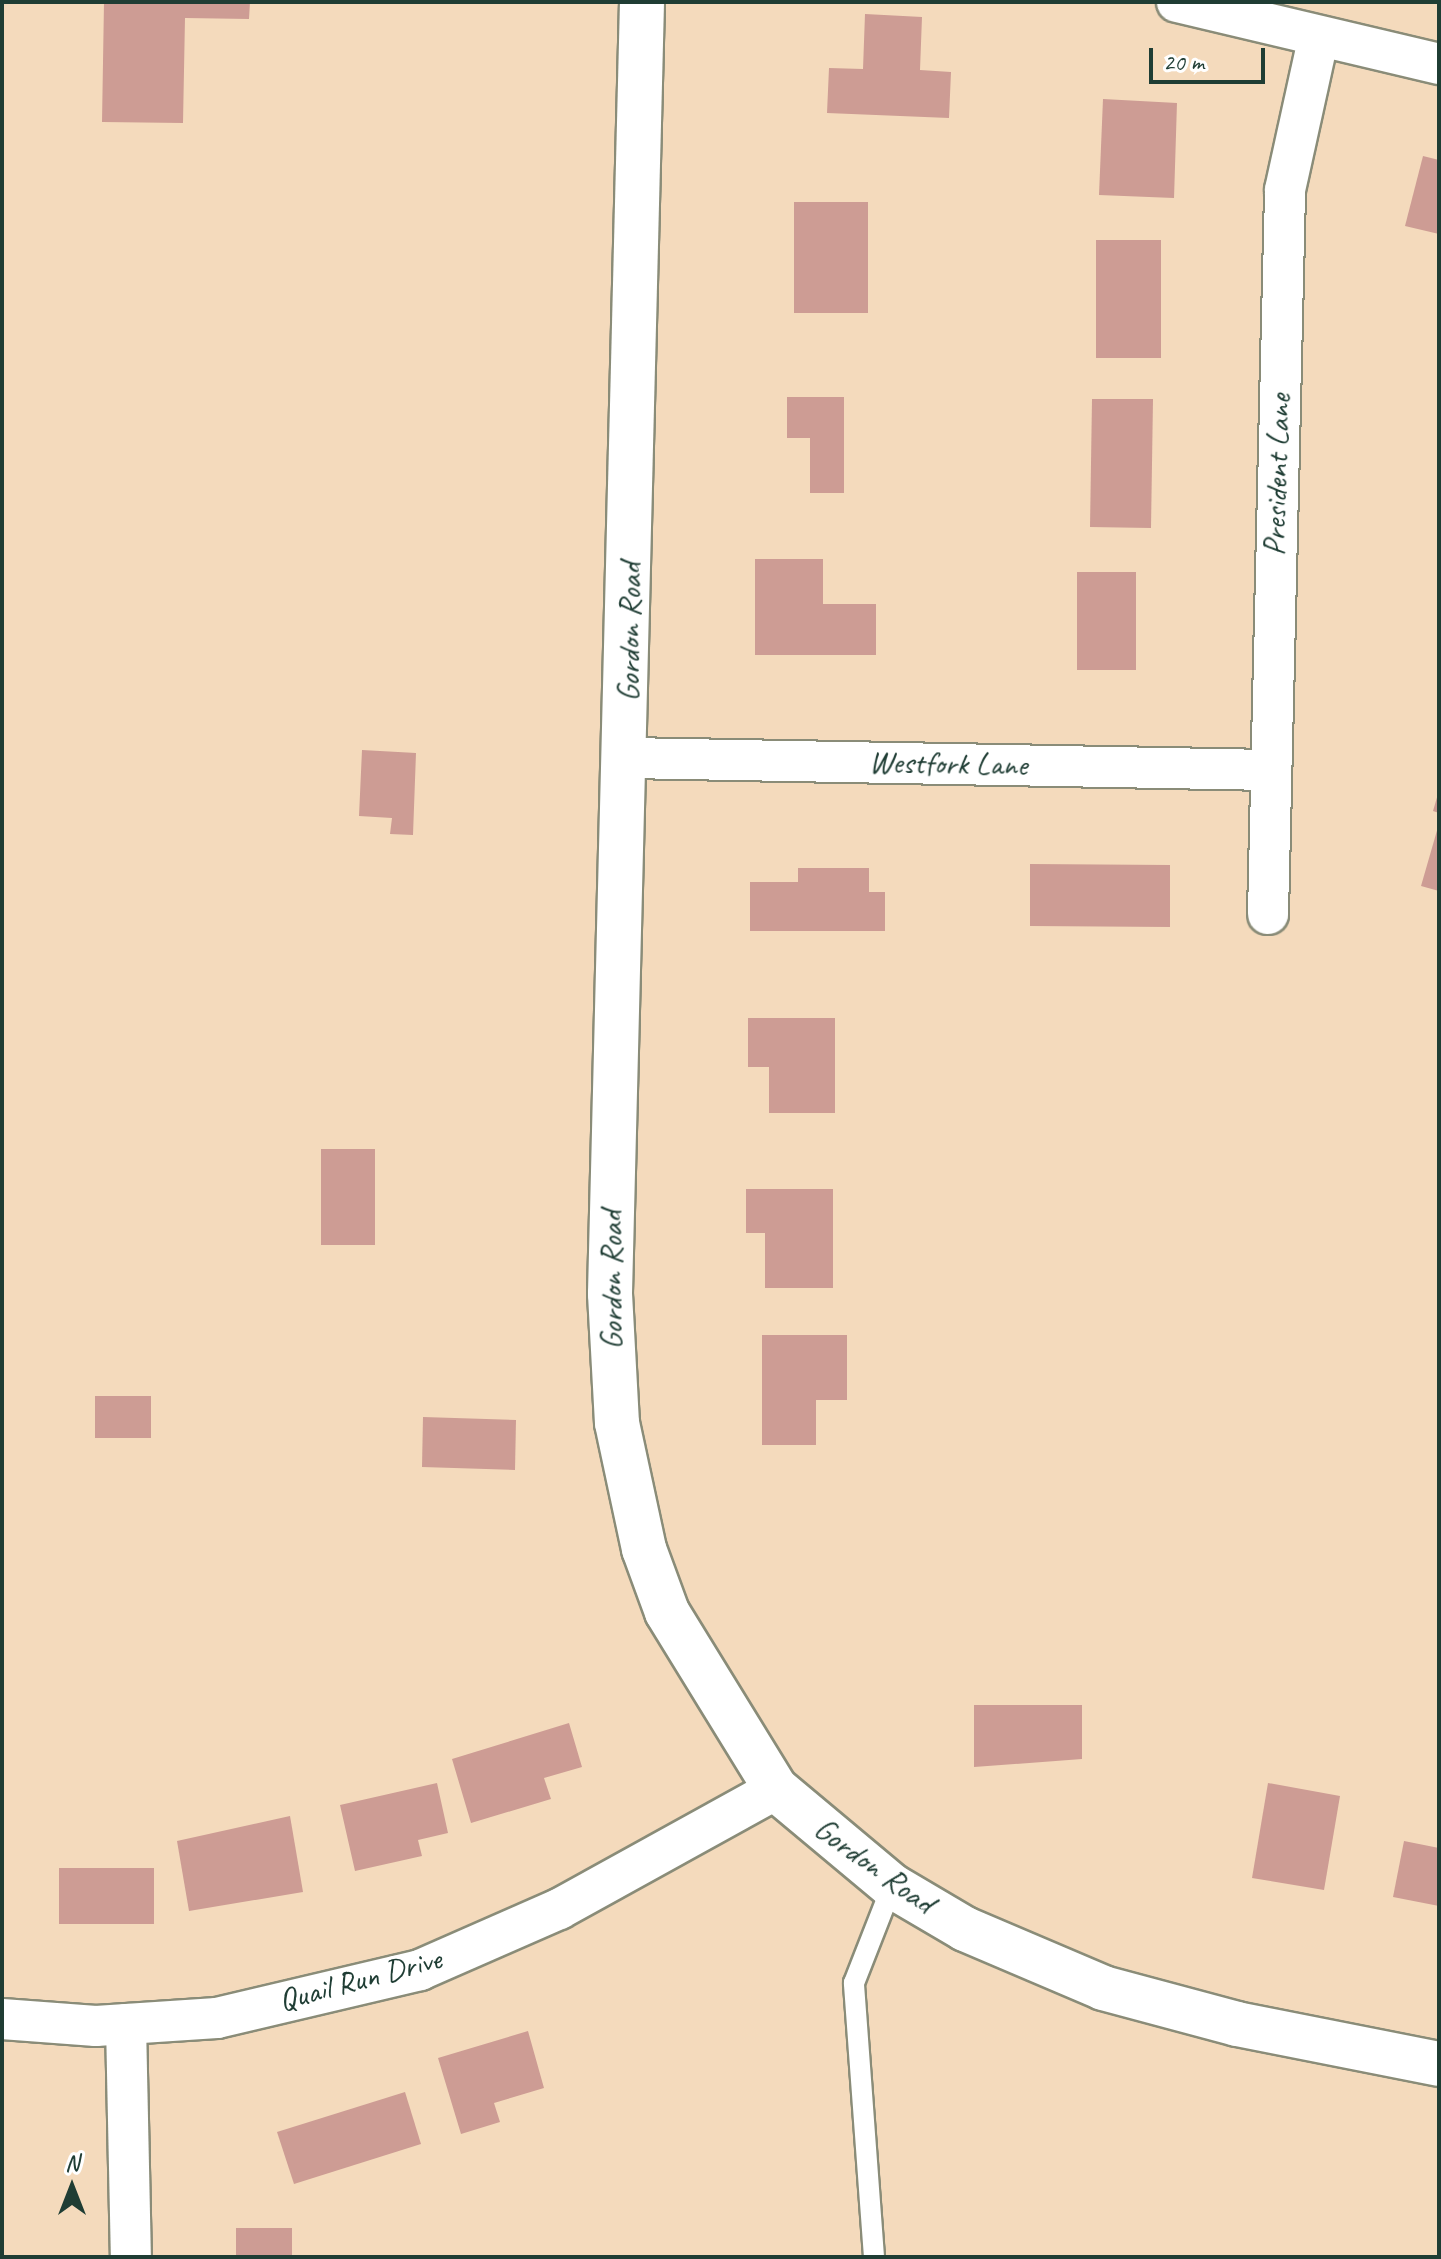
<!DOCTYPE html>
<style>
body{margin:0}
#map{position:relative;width:1441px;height:2259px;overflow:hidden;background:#f4dabc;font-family:Caveat,sans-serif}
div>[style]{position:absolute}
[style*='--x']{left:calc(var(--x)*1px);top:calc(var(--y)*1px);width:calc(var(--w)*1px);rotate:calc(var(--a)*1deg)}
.building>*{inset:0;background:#cd9c94}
.roads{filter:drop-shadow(2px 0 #8a8c78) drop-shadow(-2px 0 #8a8c78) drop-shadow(0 2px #8a8c78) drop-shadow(0 -2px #8a8c78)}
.service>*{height:20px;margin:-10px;padding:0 10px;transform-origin:10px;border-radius:10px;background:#fff}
.minor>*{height:40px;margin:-20px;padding:0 20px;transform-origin:20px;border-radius:20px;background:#fff}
.tertiary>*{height:44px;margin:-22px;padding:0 22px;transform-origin:22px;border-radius:22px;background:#fff}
span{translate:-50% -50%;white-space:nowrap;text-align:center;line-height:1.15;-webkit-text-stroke:6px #fff;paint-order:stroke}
.street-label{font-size:32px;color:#1f3d34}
.frame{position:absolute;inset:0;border:4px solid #1f3d34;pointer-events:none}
.north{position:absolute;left:32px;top:2147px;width:80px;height:80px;-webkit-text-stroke:6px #fff;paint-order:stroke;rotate:0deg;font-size:22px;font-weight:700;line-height:32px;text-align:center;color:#1f3d34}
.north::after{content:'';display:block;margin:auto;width:28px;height:36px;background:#1f3d34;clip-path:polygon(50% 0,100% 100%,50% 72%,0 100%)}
.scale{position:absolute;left:1149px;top:48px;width:116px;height:36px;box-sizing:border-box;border:4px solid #1f3d34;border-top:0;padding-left:10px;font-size:24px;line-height:28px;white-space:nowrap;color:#1f3d34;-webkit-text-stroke:6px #fff;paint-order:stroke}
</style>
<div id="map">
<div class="building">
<div style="clip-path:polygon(104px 2px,250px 2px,249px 19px,185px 18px,183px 123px,102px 122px)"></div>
<div style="clip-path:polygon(865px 14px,922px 17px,920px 70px,951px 72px,949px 118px,827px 113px,829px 68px,863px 69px)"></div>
<div style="clip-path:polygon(1103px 99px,1177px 103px,1174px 198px,1099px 195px)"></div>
<div style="clip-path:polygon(1423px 156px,1439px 160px,1439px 234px,1405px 226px)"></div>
<div style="clip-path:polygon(794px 202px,868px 202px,868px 313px,794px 313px)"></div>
<div style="clip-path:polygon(1096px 240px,1161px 240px,1161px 358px,1096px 358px)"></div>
<div style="clip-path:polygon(787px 397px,844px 397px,844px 493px,810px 493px,810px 438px,787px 438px)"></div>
<div style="clip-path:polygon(1092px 399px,1153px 399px,1151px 528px,1090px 527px)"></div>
<div style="clip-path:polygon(755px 559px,823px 559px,823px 604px,876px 604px,876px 655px,755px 655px)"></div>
<div style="clip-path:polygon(1077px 572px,1136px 572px,1136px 670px,1077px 670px)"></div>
<div style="clip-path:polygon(362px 750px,416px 753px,413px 835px,390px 834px,392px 818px,359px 816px)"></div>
<div style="clip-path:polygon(1438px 794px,1439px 794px,1439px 813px,1433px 811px)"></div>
<div style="clip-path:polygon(1438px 827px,1439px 827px,1439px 891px,1421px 886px)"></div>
<div style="clip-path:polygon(1030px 864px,1170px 865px,1170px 927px,1030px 926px)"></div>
<div style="clip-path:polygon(798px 868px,869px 868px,869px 892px,885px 892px,885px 931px,750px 931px,750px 882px,798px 882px)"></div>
<div style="clip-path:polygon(748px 1018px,835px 1018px,835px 1113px,769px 1113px,769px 1067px,748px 1067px)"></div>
<div style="clip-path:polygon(321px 1149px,375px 1149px,375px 1245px,321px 1245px)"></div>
<div style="clip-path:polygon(746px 1189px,833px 1189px,833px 1288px,765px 1288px,765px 1233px,746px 1233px)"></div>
<div style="clip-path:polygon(762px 1335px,847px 1335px,847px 1400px,816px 1400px,816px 1445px,762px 1445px)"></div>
<div style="clip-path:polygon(95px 1396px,151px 1396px,151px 1438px,95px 1438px)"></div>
<div style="clip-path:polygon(423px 1417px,516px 1420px,515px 1470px,422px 1467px)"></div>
<div style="clip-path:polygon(974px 1705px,1082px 1705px,1082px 1759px,974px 1767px)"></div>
<div style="clip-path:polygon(569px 1723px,582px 1767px,544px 1778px,551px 1799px,471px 1823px,452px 1759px)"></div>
<div style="clip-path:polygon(437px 1783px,448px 1833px,418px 1840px,422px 1856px,355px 1871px,340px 1805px)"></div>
<div style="clip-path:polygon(1268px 1783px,1340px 1796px,1324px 1890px,1252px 1878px)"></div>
<div style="clip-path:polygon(290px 1816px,303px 1892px,189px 1911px,177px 1841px)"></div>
<div style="clip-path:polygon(1404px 1841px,1439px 1848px,1439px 1906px,1393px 1897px)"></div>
<div style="clip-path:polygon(59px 1868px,154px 1868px,154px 1924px,59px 1924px)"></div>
<div style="clip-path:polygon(528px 2031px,544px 2088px,494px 2103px,500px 2122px,461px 2134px,438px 2058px)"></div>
<div style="clip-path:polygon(405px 2092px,421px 2144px,294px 2184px,277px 2132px)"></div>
<div style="clip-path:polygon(236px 2228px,292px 2228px,292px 2257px,236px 2257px)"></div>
</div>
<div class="roads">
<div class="service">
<div style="--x:874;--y:2257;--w:275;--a:-94.2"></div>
<div style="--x:854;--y:1983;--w:104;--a:-68.6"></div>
</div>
<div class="minor">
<div style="--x:1177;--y:2;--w:269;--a:13.3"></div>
<div style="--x:628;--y:758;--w:640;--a:1.07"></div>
<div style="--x:1268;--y:914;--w:724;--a:-88.65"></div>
<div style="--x:1285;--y:190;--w:154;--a:-77.6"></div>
<div style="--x:2;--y:2019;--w:94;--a:4.3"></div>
<div style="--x:96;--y:2026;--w:121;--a:-3.8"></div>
<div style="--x:217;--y:2018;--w:209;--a:-13.3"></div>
<div style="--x:420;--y:1970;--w:152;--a:-23.7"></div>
<div style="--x:559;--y:1909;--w:248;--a:-28.9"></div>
<div style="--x:126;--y:2024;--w:233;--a:88.8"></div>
</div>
<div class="tertiary">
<div style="--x:642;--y:2;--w:1292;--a:91.42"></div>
<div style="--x:610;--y:1294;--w:129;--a:86.9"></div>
<div style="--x:617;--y:1423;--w:129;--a:77.9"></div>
<div style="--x:644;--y:1549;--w:67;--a:69.9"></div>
<div style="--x:667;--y:1612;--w:208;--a:58.4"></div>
<div style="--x:776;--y:1789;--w:151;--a:39.9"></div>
<div style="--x:892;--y:1886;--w:85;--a:30.5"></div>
<div style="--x:965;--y:1929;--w:150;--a:23.1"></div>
<div style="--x:1103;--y:1988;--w:139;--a:15"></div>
<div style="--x:1237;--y:2024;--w:206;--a:11.2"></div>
</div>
</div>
<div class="street-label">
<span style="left:1277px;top:475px;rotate:-88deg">President Lane</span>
<span style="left:630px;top:632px;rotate:-89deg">Gordon Road</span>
<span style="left:948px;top:764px;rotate:1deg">Westfork Lane</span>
<span style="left:612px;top:1280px;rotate:-90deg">Gordon Road</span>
<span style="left:874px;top:1866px;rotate:36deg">Gordon Road</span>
<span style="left:360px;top:1980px;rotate:-15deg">Quail Run Drive</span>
</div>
<div class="frame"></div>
<div class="north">N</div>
<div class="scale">20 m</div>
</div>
